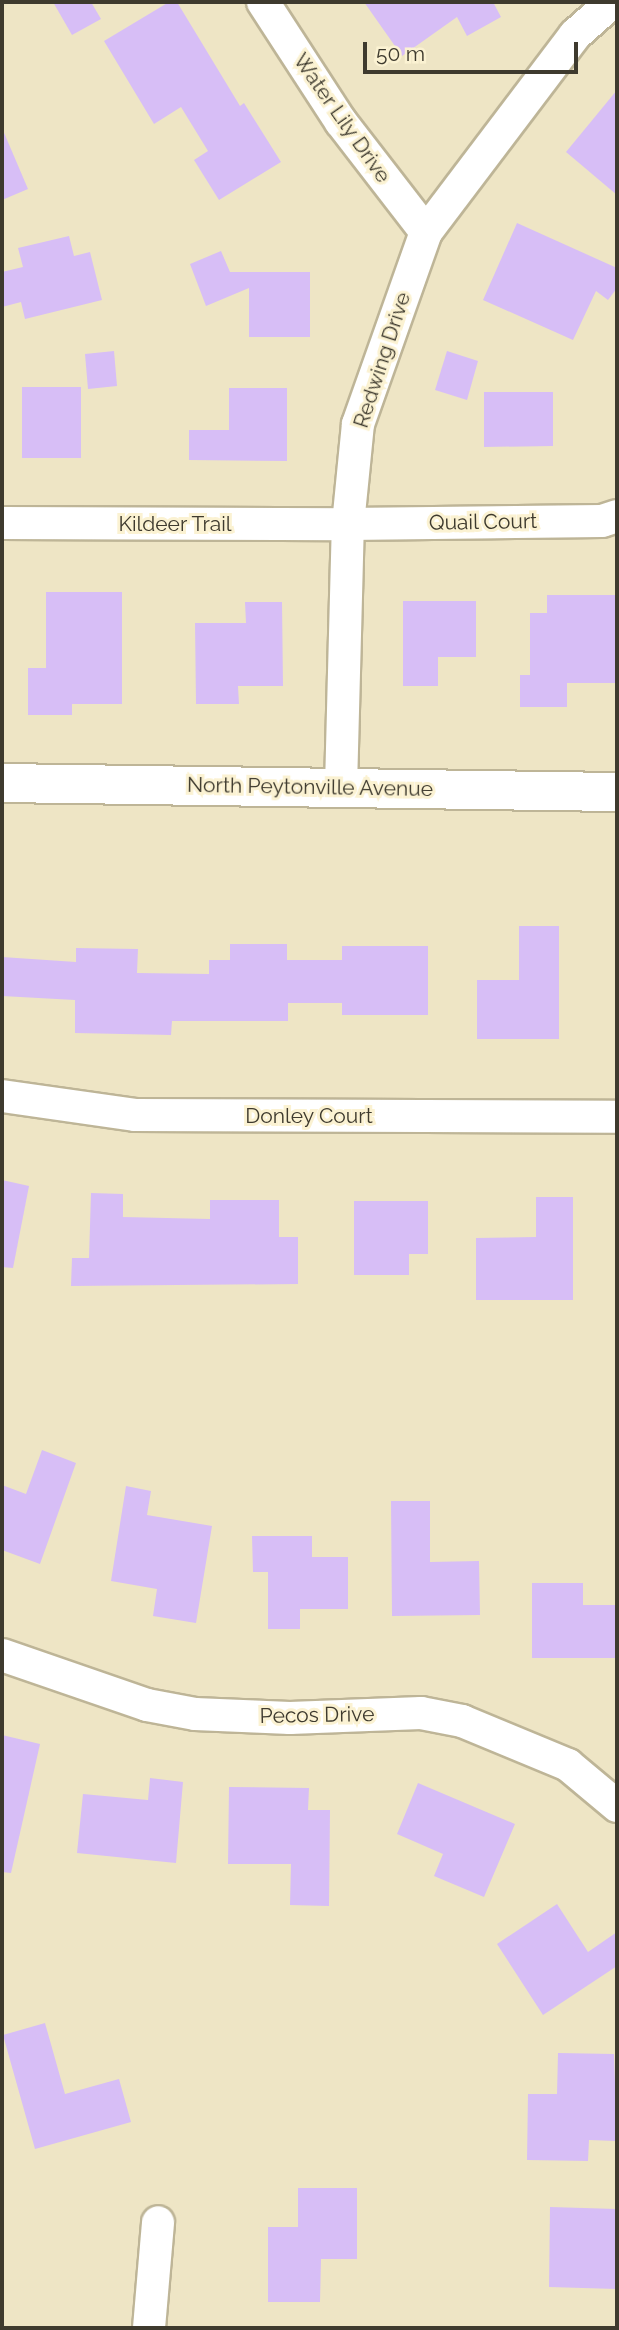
<!DOCTYPE html>
<style>
body{margin:0}
#map{position:relative;width:619px;height:2330px;overflow:hidden;background:#eee5c5;font-family:Raleway,sans-serif}
div>[style]{position:absolute}
[style*='--x']{left:calc(var(--x)*1px);top:calc(var(--y)*1px);width:calc(var(--w)*1px);rotate:calc(var(--a)*1deg)}
.building>*{inset:0;background:#d7bef6}
.roads{filter:drop-shadow(2px 0 #beb597) drop-shadow(-2px 0 #beb597) drop-shadow(0 2px #beb597) drop-shadow(0 -2px #beb597)}
.minor>*{height:32px;margin:-16px;padding:0 16px;transform-origin:16px;border-radius:16px;background:#fff}
.tertiary>*{height:38px;margin:-19px;padding:0 19px;transform-origin:19px;border-radius:19px;background:#fff}
span{translate:-50% -50%;white-space:nowrap;text-align:center;line-height:1.15;-webkit-text-stroke:6px #fbf2d2;paint-order:stroke}
.street-label{font-size:21px;color:#3e3a2e}
.frame{position:absolute;inset:0;border:4px solid #3e3a2e;pointer-events:none}
.scale{position:absolute;left:363px;top:42px;width:215px;height:32px;box-sizing:border-box;border:4px solid #3e3a2e;border-top:0;padding-left:9px;font-size:21px;line-height:24px;white-space:nowrap;color:#3e3a2e;-webkit-text-stroke:5px #fbf2d2;paint-order:stroke}
</style>
<div id="map">
<div class="building">
<div style="clip-path:polygon(53px 2px,91px 2px,101px 19px,72px 35px)"></div>
<div style="clip-path:polygon(169px 2px,177px 2px,240px 106px,244px 103px,281px 162px,219px 200px,194px 160px,208px 151px,181px 107px,154px 124px,104px 41px)"></div>
<div style="clip-path:polygon(364px 2px,493px 2px,501px 17px,467px 36px,457px 17px,402px 56px)"></div>
<div style="clip-path:polygon(617px 90px,617px 195px,566px 152px)"></div>
<div style="clip-path:polygon(2px 128px,28px 189px,2px 200px)"></div>
<div style="clip-path:polygon(517px 223px,617px 268px,617px 288px,608px 300px,596px 291px,573px 340px,483px 300px)"></div>
<div style="clip-path:polygon(69px 236px,74px 256px,90px 252px,102px 300px,25px 319px,21px 302px,2px 307px,2px 272px,23px 267px,18px 248px)"></div>
<div style="clip-path:polygon(221px 251px,230px 272px,310px 272px,310px 337px,249px 337px,249px 288px,206px 306px,190px 264px)"></div>
<div style="clip-path:polygon(114px 351px,117px 386px,88px 389px,85px 354px)"></div>
<div style="clip-path:polygon(447px 351px,478px 361px,467px 400px,435px 390px)"></div>
<div style="clip-path:polygon(22px 387px,81px 387px,81px 458px,22px 458px)"></div>
<div style="clip-path:polygon(229px 388px,287px 388px,287px 461px,189px 460px,189px 430px,229px 430px)"></div>
<div style="clip-path:polygon(484px 392px,553px 392px,553px 446px,484px 447px)"></div>
<div style="clip-path:polygon(46px 592px,122px 592px,122px 704px,72px 704px,72px 715px,28px 715px,28px 668px,46px 668px)"></div>
<div style="clip-path:polygon(547px 595px,616px 595px,616px 683px,567px 683px,567px 707px,520px 707px,520px 675px,530px 675px,530px 613px,547px 613px)"></div>
<div style="clip-path:polygon(403px 601px,476px 601px,476px 657px,438px 657px,438px 686px,403px 686px)"></div>
<div style="clip-path:polygon(245px 602px,282px 602px,283px 686px,238px 686px,239px 704px,196px 704px,195px 623px,246px 623px)"></div>
<div style="clip-path:polygon(519px 926px,559px 926px,559px 1039px,477px 1039px,477px 980px,519px 980px)"></div>
<div style="clip-path:polygon(230px 944px,287px 944px,287px 960px,342px 960px,342px 946px,428px 946px,428px 1015px,342px 1015px,342px 1003px,288px 1003px,288px 1021px,172px 1021px,171px 1035px,75px 1033px,75px 1000px,2px 996px,2px 957px,76px 962px,76px 948px,138px 949px,137px 973px,209px 974px,209px 960px,230px 960px)"></div>
<div style="clip-path:polygon(2px 1180px,29px 1186px,13px 1268px,2px 1267px)"></div>
<div style="clip-path:polygon(91px 1193px,123px 1194px,123px 1217px,210px 1219px,210px 1200px,279px 1200px,279px 1237px,298px 1237px,298px 1284px,71px 1286px,72px 1258px,89px 1258px)"></div>
<div style="clip-path:polygon(536px 1197px,573px 1197px,573px 1300px,476px 1300px,476px 1238px,536px 1237px)"></div>
<div style="clip-path:polygon(354px 1201px,428px 1201px,428px 1254px,409px 1254px,409px 1275px,354px 1275px)"></div>
<div style="clip-path:polygon(42px 1450px,76px 1463px,40px 1564px,2px 1550px,2px 1485px,26px 1494px)"></div>
<div style="clip-path:polygon(126px 1486px,151px 1491px,147px 1515px,212px 1526px,196px 1623px,153px 1616px,157px 1589px,111px 1581px)"></div>
<div style="clip-path:polygon(391px 1501px,430px 1501px,430px 1562px,479px 1561px,480px 1615px,392px 1616px)"></div>
<div style="clip-path:polygon(252px 1536px,312px 1536px,312px 1557px,348px 1557px,348px 1609px,300px 1609px,300px 1629px,268px 1629px,268px 1572px,253px 1572px)"></div>
<div style="clip-path:polygon(532px 1583px,583px 1583px,583px 1605px,617px 1605px,617px 1658px,532px 1658px)"></div>
<div style="clip-path:polygon(2px 1735px,40px 1744px,11px 1873px,2px 1872px)"></div>
<div style="clip-path:polygon(150px 1778px,183px 1782px,176px 1863px,77px 1853px,83px 1794px,148px 1800px)"></div>
<div style="clip-path:polygon(418px 1783px,515px 1824px,484px 1897px,434px 1876px,443px 1854px,397px 1834px)"></div>
<div style="clip-path:polygon(229px 1787px,309px 1788px,308px 1810px,330px 1810px,329px 1906px,290px 1905px,291px 1864px,228px 1864px)"></div>
<div style="clip-path:polygon(557px 1904px,588px 1952px,617px 1932px,617px 1966px,543px 2015px,497px 1944px)"></div>
<div style="clip-path:polygon(45px 2023px,65px 2094px,119px 2079px,131px 2122px,35px 2149px,3px 2035px)"></div>
<div style="clip-path:polygon(558px 2053px,614px 2054px,617px 2141px,589px 2140px,588px 2161px,527px 2160px,528px 2094px,557px 2094px)"></div>
<div style="clip-path:polygon(298px 2188px,357px 2188px,357px 2259px,321px 2259px,320px 2302px,268px 2302px,268px 2227px,298px 2227px)"></div>
<div style="clip-path:polygon(550px 2207px,617px 2209px,617px 2289px,549px 2287px)"></div>
</div>
<div class="roads">
<div class="minor">
<div style="--x:263;--y:2;--w:143;--a:57"></div>
<div style="--x:341;--y:122;--w:139;--a:52.3"></div>
<div style="--x:2;--y:523;--w:346;--a:0.2"></div>
<div style="--x:348;--y:524;--w:254;--a:-0.7"></div>
<div style="--x:602;--y:521;--w:16;--a:-18"></div>
<div style="--x:341;--y:787;--w:263;--a:-88.5"></div>
<div style="--x:348;--y:524;--w:100;--a:-84.3"></div>
<div style="--x:358;--y:424;--w:204;--a:-70.5"></div>
<div style="--x:426;--y:232;--w:247;--a:-52.9"></div>
<div style="--x:575;--y:35;--w:50;--a:-41.7"></div>
<div style="--x:2;--y:1096;--w:134;--a:8.1"></div>
<div style="--x:135;--y:1115;--w:482;--a:0.2"></div>
<div style="--x:2;--y:1655;--w:153;--a:19"></div>
<div style="--x:147;--y:1705;--w:49;--a:10.6"></div>
<div style="--x:195;--y:1714;--w:95;--a:2.4"></div>
<div style="--x:290;--y:1718;--w:131;--a:-2.2"></div>
<div style="--x:421;--y:1713;--w:42;--a:11"></div>
<div style="--x:462;--y:1721;--w:115;--a:22.5"></div>
<div style="--x:568;--y:1765;--w:64;--a:39.9"></div>
<div style="--x:149;--y:2328;--w:106;--a:-85.1"></div>
</div>
<div class="tertiary">
<div style="--x:2;--y:783;--w:615;--a:0.84"></div>
</div>
</div>
<div class="street-label">
<span style="left:342px;top:118px;rotate:55deg">Water Lily Drive</span>
<span style="left:382px;top:360px;rotate:-72deg">Redwing Drive</span>
<span style="left:483px;top:522px;rotate:-1deg">Quail Court</span>
<span style="left:175px;top:524px">Kildeer Trail</span>
<span style="left:310px;top:787px;rotate:1deg">North Peytonville Avenue</span>
<span style="left:309px;top:1116px">Donley Court</span>
<span style="left:317px;top:1715px;rotate:-1deg">Pecos Drive</span>
</div>
<div class="frame"></div>
<div class="scale">50 m</div>
</div>
